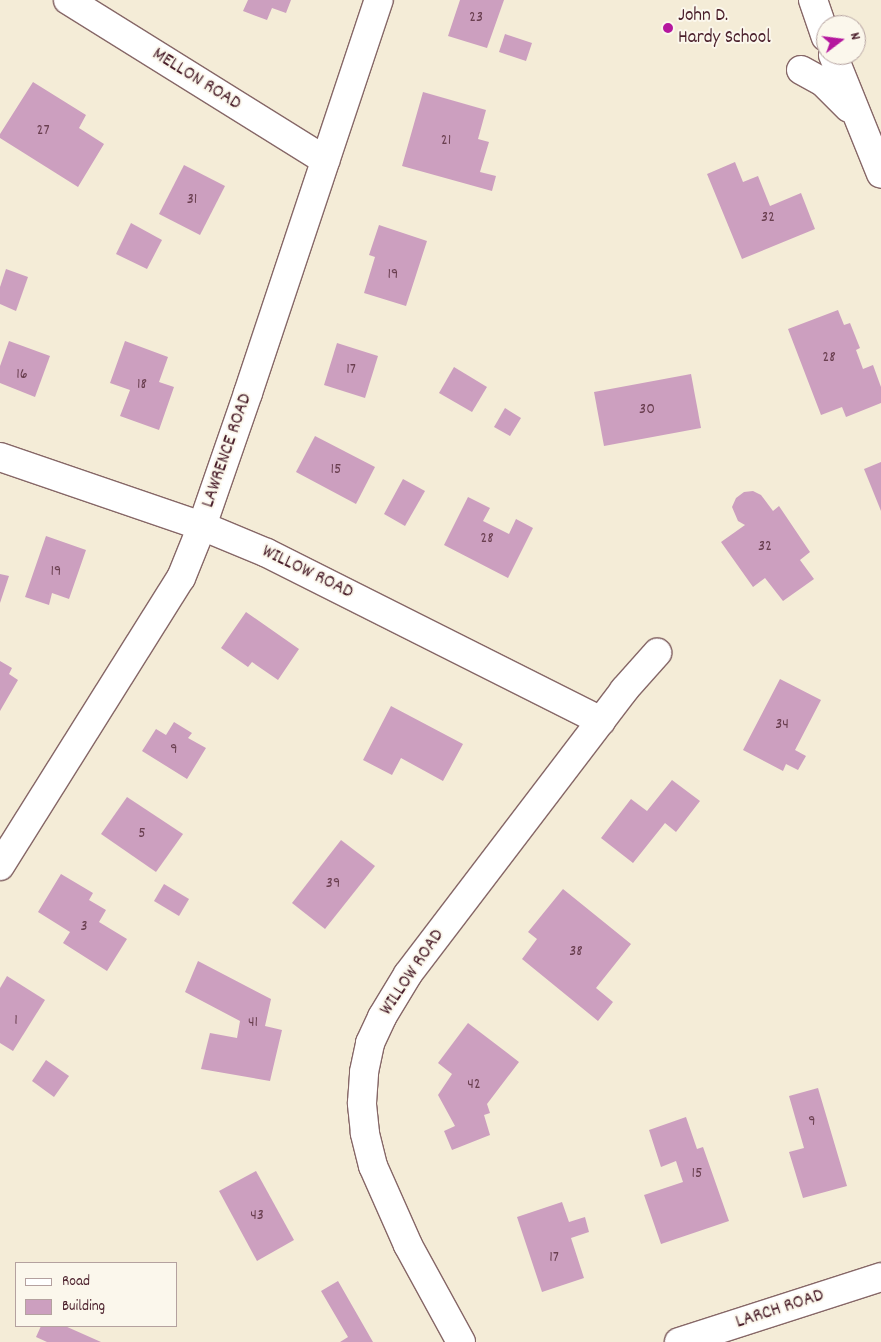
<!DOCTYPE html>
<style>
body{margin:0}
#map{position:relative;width:881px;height:1342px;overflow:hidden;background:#f4ecd7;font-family:Dekko,sans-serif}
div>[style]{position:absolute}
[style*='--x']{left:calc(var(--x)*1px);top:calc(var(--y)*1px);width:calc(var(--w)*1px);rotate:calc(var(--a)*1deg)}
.building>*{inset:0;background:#cc9fbf}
.roads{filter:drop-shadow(1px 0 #866767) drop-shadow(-1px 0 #866767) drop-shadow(0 1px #866767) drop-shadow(0 -1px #866767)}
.minor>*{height:28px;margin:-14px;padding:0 14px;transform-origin:14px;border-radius:14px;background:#fff}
.dots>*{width:14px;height:14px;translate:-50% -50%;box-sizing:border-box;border:2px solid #fbf7ec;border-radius:50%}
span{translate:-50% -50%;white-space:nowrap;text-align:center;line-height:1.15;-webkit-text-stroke:4px #fbf7ec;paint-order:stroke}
.number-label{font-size:16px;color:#6a3f50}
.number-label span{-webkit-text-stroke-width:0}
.poi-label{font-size:19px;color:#4a1f2b}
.left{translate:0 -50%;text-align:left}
.street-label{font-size:19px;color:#4a1f2b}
.legend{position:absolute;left:15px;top:1262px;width:162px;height:65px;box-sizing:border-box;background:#fbf7ec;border:1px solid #b4a19f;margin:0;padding:6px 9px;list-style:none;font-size:15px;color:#4a1f2b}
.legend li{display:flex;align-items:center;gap:10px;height:25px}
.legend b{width:25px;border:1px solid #b4a19f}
.north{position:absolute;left:816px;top:15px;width:50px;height:50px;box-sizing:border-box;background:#fbf7ec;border:1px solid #b4a19f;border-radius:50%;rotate:75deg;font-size:14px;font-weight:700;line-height:20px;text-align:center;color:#4a1f2b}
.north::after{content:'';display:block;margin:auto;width:18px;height:22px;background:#b5179e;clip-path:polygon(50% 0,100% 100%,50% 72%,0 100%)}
</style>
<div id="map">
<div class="building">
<div style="clip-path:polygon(248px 0,291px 0,286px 13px,272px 8px,267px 20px,243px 11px)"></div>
<div style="clip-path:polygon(460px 0,504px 0,487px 48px,448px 36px)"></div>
<div style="clip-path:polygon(505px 34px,532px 43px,526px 61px,499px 52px)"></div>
<div style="clip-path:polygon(33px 82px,86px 115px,79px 128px,104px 144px,78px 187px,0 138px,0 134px)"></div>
<div style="clip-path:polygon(423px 92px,486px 110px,478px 139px,489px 142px,480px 172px,496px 176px,492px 191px,402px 166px)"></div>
<div style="clip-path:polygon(735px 162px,743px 182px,758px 176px,770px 206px,801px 193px,815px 229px,742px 259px,707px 174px)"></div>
<div style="clip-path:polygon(184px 165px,225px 186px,200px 235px,159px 214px)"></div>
<div style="clip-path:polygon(131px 223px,162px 240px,147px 269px,116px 254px)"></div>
<div style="clip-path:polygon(379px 225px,427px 241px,406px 306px,364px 293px,375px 257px,369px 255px)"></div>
<div style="clip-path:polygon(6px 269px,28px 277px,16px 311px,0 304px,0 287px)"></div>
<div style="clip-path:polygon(838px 310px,844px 325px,850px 323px,860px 348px,856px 350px,863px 369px,873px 365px,881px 387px,881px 403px,846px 417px,842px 407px,821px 415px,788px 329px)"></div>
<div style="clip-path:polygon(9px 341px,50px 356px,35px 397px,0 383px,0 366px)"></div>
<div style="clip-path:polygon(125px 341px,168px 357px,159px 382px,174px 387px,159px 430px,120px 416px,130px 390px,110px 383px)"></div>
<div style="clip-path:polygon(337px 343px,378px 356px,365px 398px,324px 385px)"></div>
<div style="clip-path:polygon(454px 367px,487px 387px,472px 412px,439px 393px)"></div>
<div style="clip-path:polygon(691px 374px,701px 428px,604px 446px,594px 392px)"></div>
<div style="clip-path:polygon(505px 408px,521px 418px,510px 436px,494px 427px)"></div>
<div style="clip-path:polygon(315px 436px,375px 467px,356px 504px,296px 472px)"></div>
<div style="clip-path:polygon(881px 462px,881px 511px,864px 469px)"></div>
<div style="clip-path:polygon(403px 479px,425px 491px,405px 526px,384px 514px)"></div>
<div style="clip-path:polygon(753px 491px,761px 495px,773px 511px,779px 506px,810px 552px,800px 560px,814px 579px,783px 601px,765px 578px,753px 587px,721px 542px,745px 525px,738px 521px,732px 507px,736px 498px,744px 492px)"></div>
<div style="clip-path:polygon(468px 497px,490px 508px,483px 521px,509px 534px,516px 519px,533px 528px,508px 578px,444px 545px)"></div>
<div style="clip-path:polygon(46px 536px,86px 550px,69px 599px,52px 593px,49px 605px,25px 597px)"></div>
<div style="clip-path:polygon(0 574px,9px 576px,0 603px)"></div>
<div style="clip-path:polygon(246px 612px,299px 649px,278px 680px,252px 662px,248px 667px,221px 648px)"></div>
<div style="clip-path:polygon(0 661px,12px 668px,9px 674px,18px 680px,0 711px)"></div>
<div style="clip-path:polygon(780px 679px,821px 700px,795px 750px,806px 756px,798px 770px,786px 764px,783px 771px,743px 750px)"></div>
<div style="clip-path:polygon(391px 706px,463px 744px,443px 781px,401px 758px,392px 775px,363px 760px)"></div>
<div style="clip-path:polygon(174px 722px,192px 733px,188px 738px,206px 748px,187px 779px,142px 751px,156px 729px,166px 735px)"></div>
<div style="clip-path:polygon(672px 780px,700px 801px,676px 832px,665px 823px,633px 863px,601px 838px,631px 799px,647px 811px)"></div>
<div style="clip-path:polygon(127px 797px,183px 834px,156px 872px,101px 834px)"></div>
<div style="clip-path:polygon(341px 840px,375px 866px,325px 929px,292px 903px)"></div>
<div style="clip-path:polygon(61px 874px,93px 893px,89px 900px,106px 910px,99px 922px,127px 939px,107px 971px,63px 943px,70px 932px,38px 912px)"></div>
<div style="clip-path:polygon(164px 884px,189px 899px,179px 916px,154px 901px)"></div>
<div style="clip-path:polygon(563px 889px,631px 944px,596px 988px,613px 1002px,598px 1021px,522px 959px,537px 939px,528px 932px)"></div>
<div style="clip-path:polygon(198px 961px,271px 999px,265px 1026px,282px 1030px,270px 1081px,201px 1069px,210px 1033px,237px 1038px,240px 1021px,185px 992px)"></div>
<div style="clip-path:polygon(7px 976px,45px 1000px,13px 1051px,0 1043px,0 988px)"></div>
<div style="clip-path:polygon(468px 1023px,519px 1062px,487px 1104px,490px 1113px,484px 1115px,490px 1135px,452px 1150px,444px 1131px,455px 1126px,438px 1095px,452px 1074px,438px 1063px)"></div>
<div style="clip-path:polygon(46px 1060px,69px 1076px,54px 1097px,32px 1081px)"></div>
<div style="clip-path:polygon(818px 1088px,847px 1186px,803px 1198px,789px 1152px,804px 1148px,789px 1096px)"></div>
<div style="clip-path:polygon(686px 1117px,697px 1149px,703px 1147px,729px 1221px,661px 1244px,644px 1195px,683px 1182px,676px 1161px,661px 1167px,649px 1130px)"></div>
<div style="clip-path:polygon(256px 1171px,294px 1240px,257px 1261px,219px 1191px)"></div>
<div style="clip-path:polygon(562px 1202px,569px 1222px,585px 1217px,589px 1232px,571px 1238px,584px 1278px,542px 1292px,517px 1217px)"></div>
<div style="clip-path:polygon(338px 1281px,373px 1342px,340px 1342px,348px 1337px,321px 1291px)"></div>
<div style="clip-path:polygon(41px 1326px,65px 1326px,101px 1342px,47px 1342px,36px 1337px)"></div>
</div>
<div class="roads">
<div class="minor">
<div style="--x:68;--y:0;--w:303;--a:31.9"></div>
<div style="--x:813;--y:0;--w:39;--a:71"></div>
<div style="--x:833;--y:55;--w:128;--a:68"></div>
<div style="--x:801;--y:70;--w:26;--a:29"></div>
<div style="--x:824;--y:83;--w:35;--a:45"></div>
<div style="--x:0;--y:457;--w:213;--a:18.9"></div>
<div style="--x:202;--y:526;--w:70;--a:22.6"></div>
<div style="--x:267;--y:553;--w:374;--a:26.7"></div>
<div style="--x:0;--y:866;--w:340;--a:-57.9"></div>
<div style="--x:181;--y:578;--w:56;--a:-68"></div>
<div style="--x:202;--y:526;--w:141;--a:-70.9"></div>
<div style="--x:248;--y:393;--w:414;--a:-71.6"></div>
<div style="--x:461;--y:1342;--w:111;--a:-118.7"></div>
<div style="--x:408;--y:1245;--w:86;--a:-113.9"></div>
<div style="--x:373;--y:1166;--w:34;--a:-104"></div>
<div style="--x:365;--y:1133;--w:30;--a:-96"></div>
<div style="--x:362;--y:1103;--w:31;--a:-86"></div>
<div style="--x:364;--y:1072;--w:30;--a:-78"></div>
<div style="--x:370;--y:1043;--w:29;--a:-65"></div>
<div style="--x:382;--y:1017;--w:50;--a:-58.8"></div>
<div style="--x:408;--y:974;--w:357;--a:-52.7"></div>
<div style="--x:624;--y:690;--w:50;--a:-48.3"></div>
<div style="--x:679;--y:1342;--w:212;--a:-17.8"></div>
</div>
</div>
<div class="dots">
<div style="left:668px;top:28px;background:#b5179e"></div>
</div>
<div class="number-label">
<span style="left:476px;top:18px">23</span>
<span style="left:43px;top:131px">27</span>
<span style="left:446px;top:141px">21</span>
<span style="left:192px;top:200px">31</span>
<span style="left:768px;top:218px">32</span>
<span style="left:393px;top:275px">19</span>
<span style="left:829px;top:358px">28</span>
<span style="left:351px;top:370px">17</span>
<span style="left:22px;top:375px">16</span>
<span style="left:142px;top:385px">18</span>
<span style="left:647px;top:410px">30</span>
<span style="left:336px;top:470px">15</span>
<span style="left:487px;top:539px">28</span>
<span style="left:765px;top:547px">32</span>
<span style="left:56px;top:572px">19</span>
<span style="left:782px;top:725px">34</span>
<span style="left:174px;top:750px">9</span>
<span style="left:142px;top:834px">5</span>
<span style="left:333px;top:884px">39</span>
<span style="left:84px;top:927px">3</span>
<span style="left:576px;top:952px">38</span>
<span style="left:16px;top:1021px">1</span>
<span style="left:253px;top:1023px">41</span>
<span style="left:474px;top:1085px">42</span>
<span style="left:812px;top:1122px">9</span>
<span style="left:697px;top:1174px">15</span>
<span style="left:257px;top:1216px">43</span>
<span style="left:554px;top:1258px">17</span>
</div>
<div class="poi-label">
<span class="left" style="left:678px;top:28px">John D.<br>Hardy School</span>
</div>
<div class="street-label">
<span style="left:196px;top:80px;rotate:32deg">MELLON ROAD</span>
<span style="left:228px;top:451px;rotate:-71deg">LAWRENCE ROAD</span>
<span style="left:307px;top:573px;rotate:26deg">WILLOW ROAD</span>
<span style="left:413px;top:973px;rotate:-56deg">WILLOW ROAD</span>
<span style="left:780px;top:1310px;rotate:-18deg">LARCH ROAD</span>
</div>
<ul class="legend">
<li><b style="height:6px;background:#fff"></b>Road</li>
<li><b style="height:14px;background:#cc9fbf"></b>Building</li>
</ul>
<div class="north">N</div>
</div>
